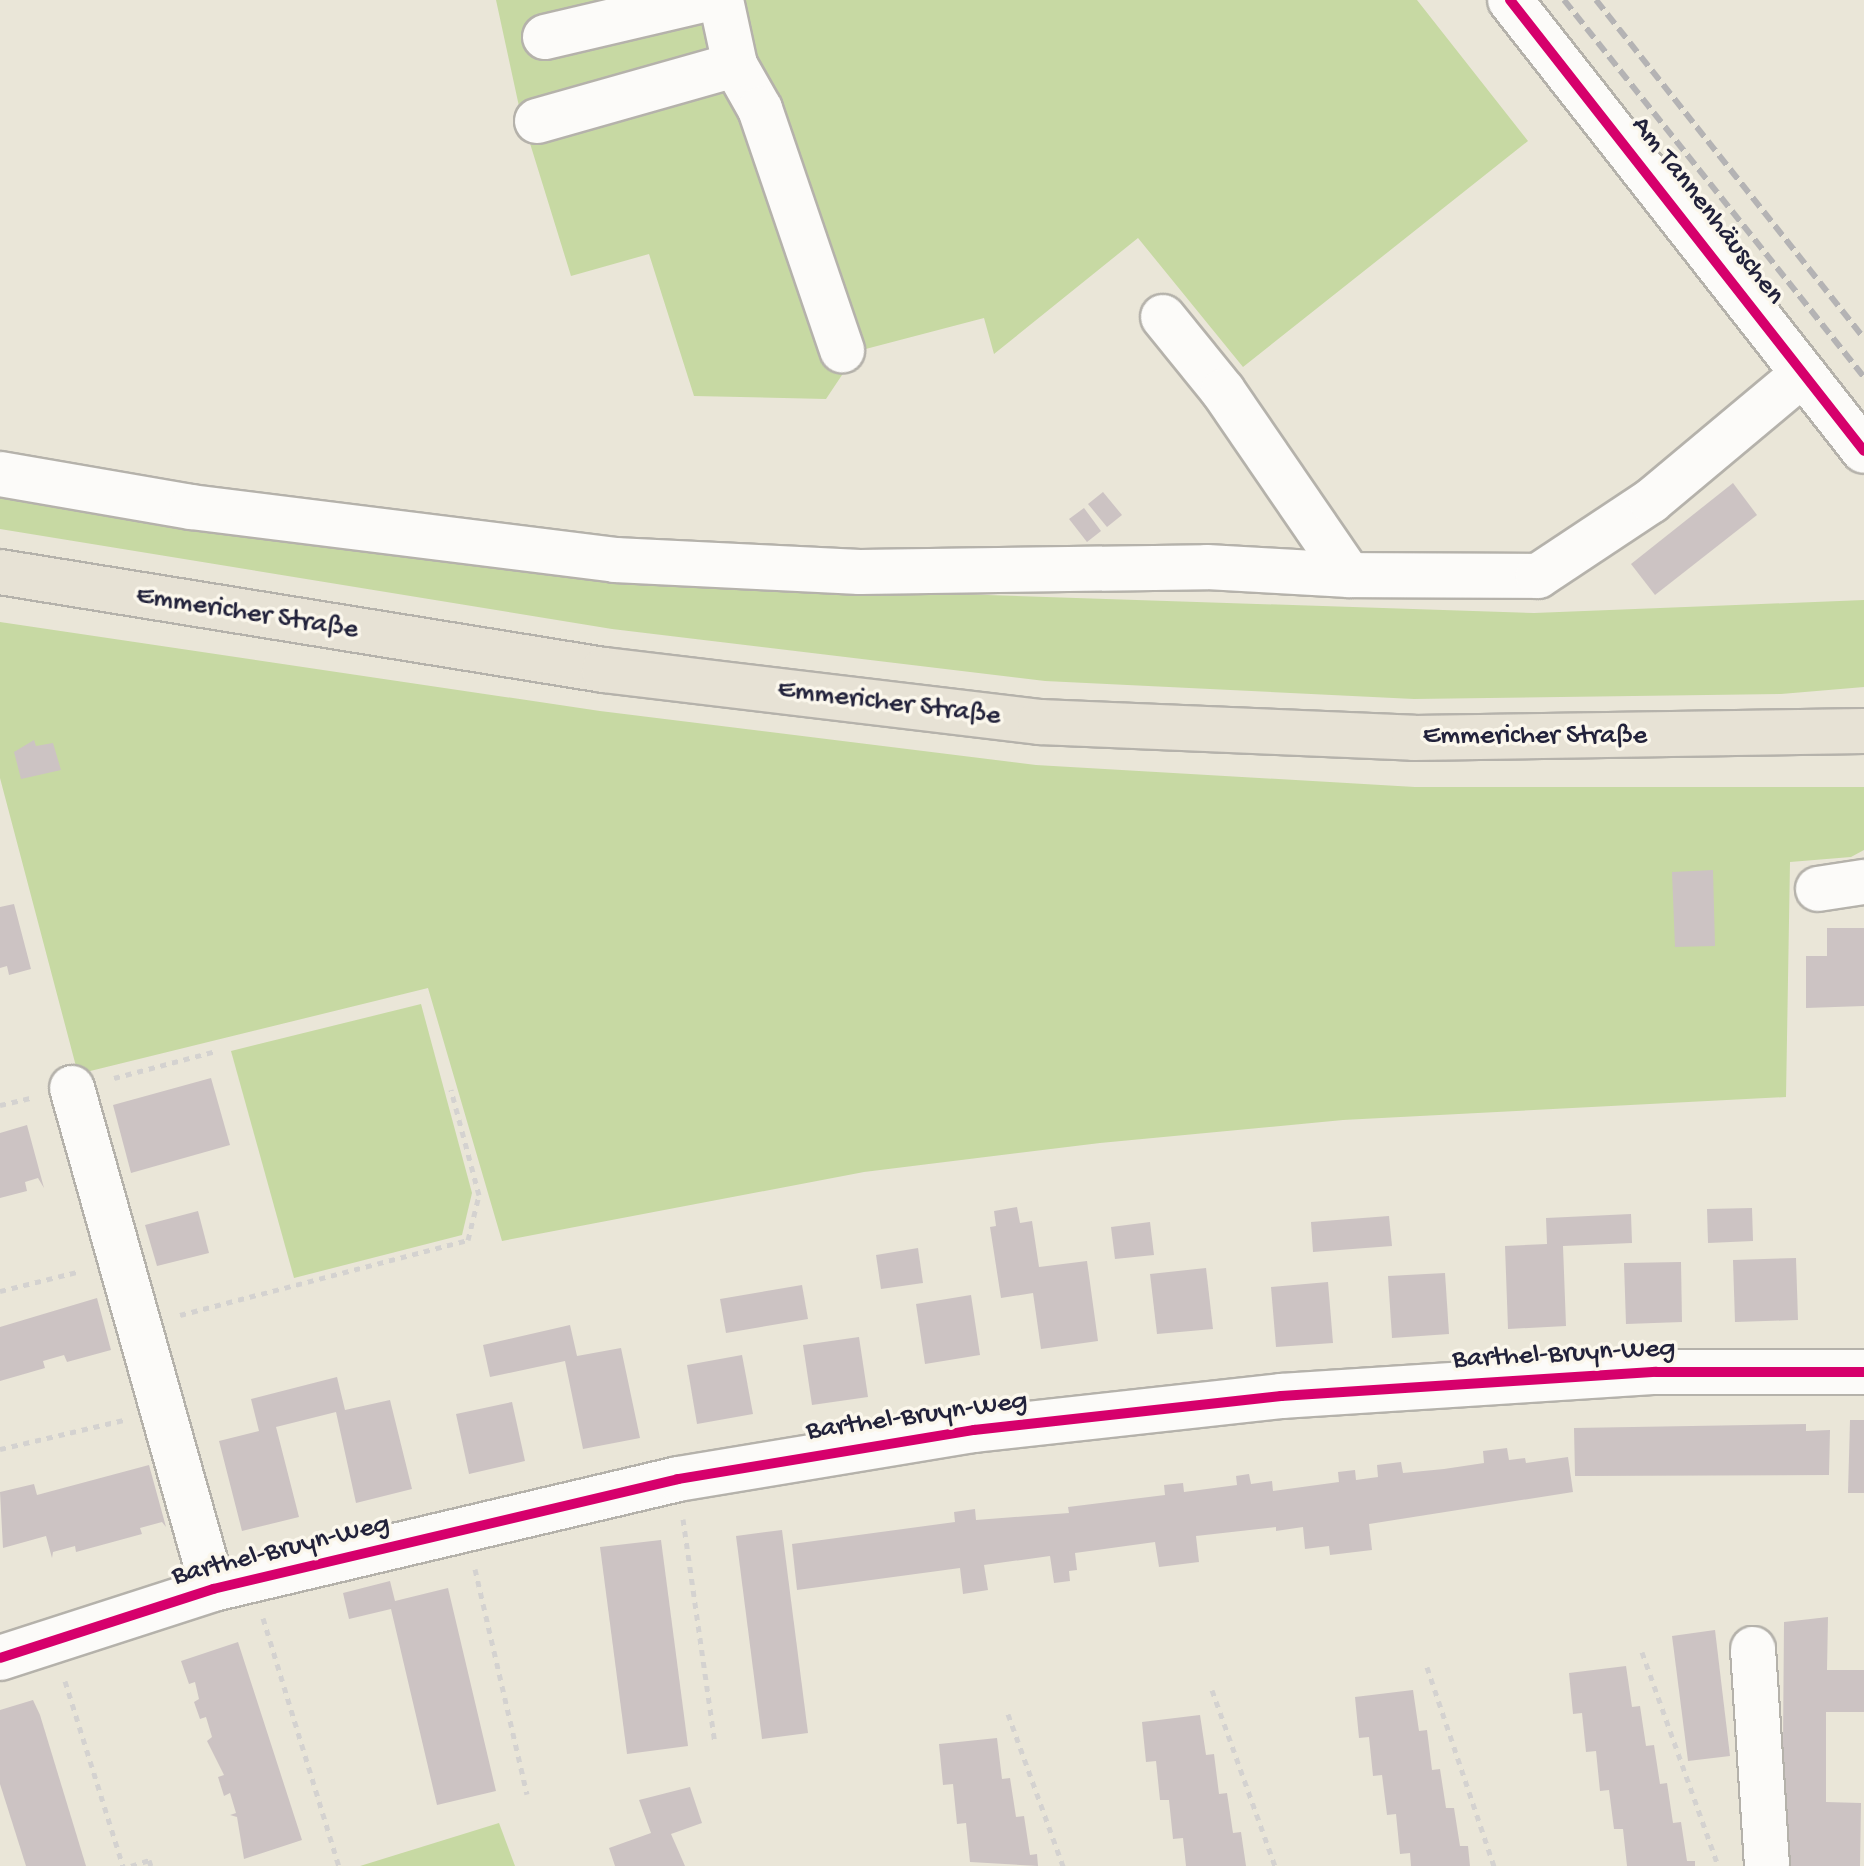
<!DOCTYPE html>
<meta charset="utf-8">
<style>
body{margin:0}
#map{position:relative;width:1864px;height:1866px;overflow:hidden;background:#eae6d8;font-family:"Gochi Hand",sans-serif}
div>[style]{position:absolute}
[style*='--x']{left:calc(var(--x)*1px);top:calc(var(--y)*1px);width:calc(var(--w)*1px);rotate:calc(var(--a)*1deg)}
.green>*{inset:0;background:#c7d9a3}
.building>*{inset:0;background:#ccc3c3}
.path>*{height:5px;margin-top:-2.5px;transform-origin:0;background:repeating-linear-gradient(90deg,#d4d2d0 0 6px,transparent 0 12px)}
.roads{filter:drop-shadow(2px 0 #b5b2ab) drop-shadow(-2px 0 #b5b2ab) drop-shadow(0 2px #b5b2ab) drop-shadow(0 -2px #b5b2ab)}
.minor>*{height:44px;margin:-22px;padding:0 22px;transform-origin:22px;border-radius:22px;background:#fcfbf9}
.major>*{height:44px;margin:-22px;padding:0 22px;transform-origin:22px;border-radius:22px;background:#e7e2d5}
.rail>*{height:6px;margin-top:-3px;transform-origin:0;background:repeating-linear-gradient(90deg,#b4b3b4 0 12px,transparent 0 18px)}
.cycleway>*{height:10px;margin:-5px;padding:0 5px;transform-origin:5px;border-radius:5px;background:#d6006c}
span{translate:-50% -50%;white-space:nowrap;text-align:center;line-height:1.15;-webkit-text-stroke:7px #fbf7ec;paint-order:stroke}
.street-label{font-size:28px;color:#22223b}
</style>
<div id="map">
<div class="green">
<div style="clip-path:polygon(496px 0,1417px 0,1528px 141px,1243px 367px,1138px 238px,994px 354px,984px 318px,858px 351px,826px 399px,694px 396px,649px 254px,571px 276px,520px 111px)"></div>
<div style="clip-path:polygon(0 487px,863px 591px,1534px 613px,1864px 600px,1864px 687px,1781px 694px,1414px 699px,1045px 681px,612px 629px,0 529px)"></div>
<div style="clip-path:polygon(0 622px,600px 711px,1036px 765px,1415px 787px,1864px 787px,1864px 850px,1851px 857px,1790px 862px,1786px 1097px,1343px 1120px,1100px 1143px,864px 1172px,502px 1241px,428px 988px,78px 1074px,0 778px)"></div>
<div style="clip-path:polygon(421px 1004px,472px 1193px,462px 1235px,294px 1278px,231px 1051px)"></div>
<div style="clip-path:polygon(499px 1823px,515px 1866px,360px 1866px)"></div>
</div>
<div class="building">
<div style="clip-path:polygon(1733px 483px,1757px 515px,1655px 595px,1631px 564px)"></div>
<div style="clip-path:polygon(1103px 492px,1122px 515px,1107px 527px,1088px 504px)"></div>
<div style="clip-path:polygon(1084px 508px,1101px 531px,1087px 542px,1069px 519px)"></div>
<div style="clip-path:polygon(34px 740px,36px 746px,53px 743px,61px 770px,21px 779px,14px 752px)"></div>
<div style="clip-path:polygon(1713px 870px,1715px 946px,1675px 947px,1672px 872px)"></div>
<div style="clip-path:polygon(14px 904px,31px 969px,9px 975px,7px 966px,0 968px,0 907px)"></div>
<div style="clip-path:polygon(1827px 928px,1864px 928px,1864px 1006px,1806px 1008px,1806px 956px,1827px 956px)"></div>
<div style="clip-path:polygon(211px 1078px,230px 1145px,131px 1173px,113px 1105px)"></div>
<div style="clip-path:polygon(27px 1125px,44px 1188px,38px 1178px,25px 1182px,27px 1191px,0 1198px,0 1133px)"></div>
<div style="clip-path:polygon(1017px 1207px,1020px 1223px,1032px 1221px,1039px 1267px,1087px 1261px,1098px 1341px,1041px 1349px,1033px 1293px,1001px 1298px,990px 1227px,996px 1226px,994px 1211px)"></div>
<div style="clip-path:polygon(1752px 1208px,1753px 1241px,1708px 1243px,1707px 1209px)"></div>
<div style="clip-path:polygon(198px 1211px,209px 1253px,157px 1266px,145px 1225px)"></div>
<div style="clip-path:polygon(1631px 1214px,1632px 1243px,1563px 1246px,1566px 1326px,1508px 1329px,1505px 1246px,1547px 1244px,1546px 1218px)"></div>
<div style="clip-path:polygon(1389px 1216px,1392px 1246px,1313px 1252px,1311px 1222px)"></div>
<div style="clip-path:polygon(1150px 1222px,1154px 1255px,1115px 1259px,1111px 1227px)"></div>
<div style="clip-path:polygon(918px 1248px,923px 1283px,881px 1289px,876px 1255px)"></div>
<div style="clip-path:polygon(1796px 1258px,1798px 1320px,1735px 1322px,1733px 1260px)"></div>
<div style="clip-path:polygon(1681px 1262px,1682px 1322px,1626px 1324px,1624px 1263px)"></div>
<div style="clip-path:polygon(1206px 1268px,1213px 1329px,1157px 1334px,1150px 1274px)"></div>
<div style="clip-path:polygon(1445px 1273px,1449px 1334px,1392px 1338px,1388px 1276px)"></div>
<div style="clip-path:polygon(1328px 1282px,1333px 1343px,1276px 1347px,1271px 1287px)"></div>
<div style="clip-path:polygon(802px 1285px,808px 1319px,726px 1333px,720px 1299px)"></div>
<div style="clip-path:polygon(971px 1295px,980px 1355px,925px 1364px,916px 1304px)"></div>
<div style="clip-path:polygon(97px 1298px,111px 1350px,67px 1362px,64px 1355px,43px 1361px,45px 1368px,0 1381px,0 1327px)"></div>
<div style="clip-path:polygon(570px 1325px,577px 1356px,621px 1348px,640px 1438px,583px 1449px,565px 1361px,490px 1377px,483px 1345px)"></div>
<div style="clip-path:polygon(859px 1337px,868px 1397px,812px 1405px,803px 1345px)"></div>
<div style="clip-path:polygon(742px 1355px,753px 1414px,697px 1424px,687px 1365px)"></div>
<div style="clip-path:polygon(337px 1377px,345px 1410px,390px 1400px,412px 1489px,356px 1503px,336px 1412px,276px 1427px,299px 1517px,242px 1531px,219px 1441px,259px 1431px,251px 1399px)"></div>
<div style="clip-path:polygon(512px 1402px,525px 1461px,469px 1474px,456px 1414px)"></div>
<div style="clip-path:polygon(1850px 1420px,1864px 1420px,1864px 1493px,1848px 1493px)"></div>
<div style="clip-path:polygon(1806px 1424px,1806px 1431px,1830px 1430px,1829px 1475px,1575px 1476px,1574px 1428px)"></div>
<div style="clip-path:polygon(1507px 1448px,1509px 1460px,1525px 1458px,1526px 1463px,1568px 1457px,1573px 1492px,1369px 1524px,1372px 1550px,1330px 1555px,1329px 1546px,1305px 1549px,1303px 1527px,1276px 1531px,1276px 1527px,1196px 1536px,1199px 1562px,1159px 1567px,1155px 1542px,1075px 1553px,1077px 1570px,1069px 1571px,1070px 1581px,1054px 1583px,1050px 1556px,984px 1565px,988px 1590px,963px 1594px,960px 1568px,797px 1590px,792px 1544px,955px 1522px,954px 1512px,975px 1509px,976px 1520px,1069px 1513px,1068px 1507px,1165px 1495px,1164px 1485px,1183px 1483px,1184px 1492px,1237px 1485px,1236px 1476px,1249px 1474px,1251px 1484px,1272px 1481px,1273px 1491px,1339px 1482px,1338px 1472px,1355px 1470px,1356px 1480px,1378px 1477px,1377px 1465px,1401px 1462px,1403px 1473px,1444px 1469px,1484px 1463px,1483px 1451px)"></div>
<div style="clip-path:polygon(149px 1465px,166px 1527px,162px 1522px,140px 1528px,142px 1534px,76px 1552px,75px 1546px,53px 1552px,52px 1558px,46px 1536px,3px 1548px,0 1492px,34px 1484px,37px 1495px)"></div>
<div style="clip-path:polygon(782px 1530px,808px 1733px,762px 1739px,736px 1536px)"></div>
<div style="clip-path:polygon(661px 1540px,688px 1746px,627px 1754px,600px 1547px)"></div>
<div style="clip-path:polygon(390px 1581px,395px 1601px,448px 1588px,496px 1791px,437px 1805px,391px 1609px,349px 1619px,343px 1593px)"></div>
<div style="clip-path:polygon(1828px 1617px,1827px 1670px,1864px 1670px,1864px 1712px,1826px 1712px,1826px 1802px,1861px 1803px,1860px 1866px,1782px 1866px,1784px 1622px)"></div>
<div style="clip-path:polygon(1715px 1630px,1730px 1756px,1688px 1761px,1672px 1636px)"></div>
<div style="clip-path:polygon(238px 1642px,302px 1840px,244px 1859px,237px 1817px,230px 1815px,236px 1813px,230px 1793px,224px 1796px,218px 1777px,224px 1775px,207px 1741px,212px 1737px,206px 1717px,200px 1719px,194px 1702px,199px 1699px,195px 1682px,189px 1684px,181px 1661px)"></div>
<div style="clip-path:polygon(1626px 1666px,1632px 1707px,1640px 1706px,1646px 1746px,1654px 1745px,1660px 1784px,1667px 1783px,1673px 1823px,1681px 1822px,1687px 1861px,1695px 1861px,1695px 1866px,1627px 1866px,1623px 1829px,1614px 1829px,1609px 1790px,1600px 1791px,1596px 1751px,1586px 1752px,1582px 1713px,1573px 1714px,1569px 1673px)"></div>
<div style="clip-path:polygon(1413px 1690px,1419px 1731px,1427px 1730px,1432px 1770px,1440px 1769px,1446px 1808px,1454px 1808px,1460px 1846px,1468px 1846px,1470px 1866px,1411px 1866px,1410px 1853px,1400px 1854px,1396px 1814px,1387px 1815px,1382px 1775px,1373px 1776px,1369px 1737px,1359px 1738px,1355px 1697px)"></div>
<div style="clip-path:polygon(33px 1700px,40px 1715px,86px 1866px,26px 1866px,0 1784px,0 1710px)"></div>
<div style="clip-path:polygon(1200px 1715px,1206px 1755px,1214px 1754px,1219px 1794px,1227px 1793px,1233px 1833px,1241px 1832px,1246px 1866px,1186px 1866px,1183px 1838px,1173px 1839px,1169px 1800px,1160px 1800px,1156px 1761px,1146px 1762px,1142px 1722px)"></div>
<div style="clip-path:polygon(997px 1738px,1002px 1779px,1010px 1778px,1016px 1817px,1024px 1816px,1030px 1855px,1037px 1854px,1038px 1866px,970px 1862px,966px 1823px,957px 1824px,953px 1784px,943px 1785px,939px 1744px)"></div>
<div style="clip-path:polygon(690px 1787px,702px 1823px,671px 1834px,685px 1866px,615px 1866px,609px 1848px,651px 1833px,639px 1800px)"></div>
</div>
<div class="path">
<div style="--x:114;--y:1078;--w:106;--a:-14.8"></div>
<div style="--x:0;--y:1105;--w:31;--a:-13"></div>
<div style="--x:0;--y:1291;--w:83;--a:-13.9"></div>
<div style="--x:180;--y:1315;--w:298;--a:-14.6"></div>
<div style="--x:468;--y:1240;--w:46;--a:-76.3"></div>
<div style="--x:479;--y:1195;--w:109;--a:-104.9"></div>
<div style="--x:0;--y:1449;--w:127;--a:-13.2"></div>
<div style="--x:683;--y:1519;--w:226;--a:81.9"></div>
<div style="--x:475;--y:1569;--w:231;--a:77"></div>
<div style="--x:263;--y:1618;--w:259;--a:73"></div>
<div style="--x:1642;--y:1652;--w:227;--a:70.4"></div>
<div style="--x:1427;--y:1667;--w:210;--a:71.4"></div>
<div style="--x:65;--y:1681;--w:194;--a:72.6"></div>
<div style="--x:1212;--y:1690;--w:187;--a:70.3"></div>
<div style="--x:1008;--y:1714;--w:162;--a:70.1"></div>
<div style="--x:131;--y:1866;--w:19;--a:-18"></div>
<div style="--x:149;--y:1860;--w:6;--a:72"></div>
</div>
<div class="roads">
<div class="minor">
<div style="--x:721;--y:0;--w:66;--a:77.8"></div>
<div style="--x:735;--y:65;--w:51;--a:60.4"></div>
<div style="--x:760;--y:109;--w:255;--a:71.2"></div>
<div style="--x:1510;--y:0;--w:573;--a:51.87"></div>
<div style="--x:545;--y:37;--w:162;--a:-13.2"></div>
<div style="--x:537;--y:121;--w:206;--a:-15.8"></div>
<div style="--x:1163;--y:317;--w:95;--a:51"></div>
<div style="--x:1223;--y:391;--w:223;--a:55.6"></div>
<div style="--x:1349;--y:575;--w:189;--a:0.3"></div>
<div style="--x:1538;--y:576;--w:136;--a:-33.6"></div>
<div style="--x:1651;--y:501;--w:198;--a:-39.9"></div>
<div style="--x:0;--y:474;--w:194;--a:9.8"></div>
<div style="--x:191;--y:507;--w:427;--a:7.1"></div>
<div style="--x:615;--y:560;--w:245;--a:2.8"></div>
<div style="--x:860;--y:572;--w:347;--a:-0.8"></div>
<div style="--x:1207;--y:567;--w:142;--a:3.2"></div>
<div style="--x:1818;--y:889;--w:47;--a:-8.7"></div>
<div style="--x:72;--y:1088;--w:520;--a:74.28"></div>
<div style="--x:1753;--y:1649;--w:217;--a:86.3"></div>
<div style="--x:0;--y:1658;--w:224;--a:-17.9"></div>
<div style="--x:213;--y:1589;--w:478;--a:-13.3"></div>
<div style="--x:678;--y:1479;--w:300;--a:-9.4"></div>
<div style="--x:974;--y:1430;--w:309;--a:-6.3"></div>
<div style="--x:1281;--y:1396;--w:376;--a:-3.7"></div>
<div style="--x:1656;--y:1372;--w:208;--a:0"></div>
</div>
<div class="major">
<div style="--x:0;--y:572;--w:612;--a:9.22"></div>
<div style="--x:604;--y:670;--w:439;--a:6.8"></div>
<div style="--x:1040;--y:722;--w:374;--a:2.4"></div>
<div style="--x:1414;--y:738;--w:450;--a:-0.9"></div>
</div>
</div>
<div class="rail">
<div style="--x:1564;--y:0;--w:482;--a:51.5"></div>
<div style="--x:1596;--y:0;--w:431;--a:51.6"></div>
</div>
<div class="cycleway">
<div style="--x:1510;--y:0;--w:573;--a:51.87"></div>
<div style="--x:0;--y:1658;--w:224;--a:-17.9"></div>
<div style="--x:213;--y:1589;--w:478;--a:-13.3"></div>
<div style="--x:678;--y:1479;--w:300;--a:-9.4"></div>
<div style="--x:974;--y:1430;--w:309;--a:-6.3"></div>
<div style="--x:1281;--y:1396;--w:376;--a:-3.7"></div>
<div style="--x:1656;--y:1372;--w:208;--a:0"></div>
</div>
<div class="street-label">
<span style="left:1707px;top:211px;rotate:52deg">Am Tannenhäuschen</span>
<span style="left:247px;top:614px;rotate:9deg">Emmericher Straße</span>
<span style="left:889px;top:704px;rotate:7deg">Emmericher Straße</span>
<span style="left:1535px;top:737px">Emmericher Straße</span>
<span style="left:1564px;top:1355px;rotate:-3deg">Barthel-Bruyn-Weg</span>
<span style="left:917px;top:1417px;rotate:-8deg">Barthel-Bruyn-Weg</span>
<span style="left:281px;top:1551px;rotate:-14deg">Barthel-Bruyn-Weg</span>
</div>
</div>
